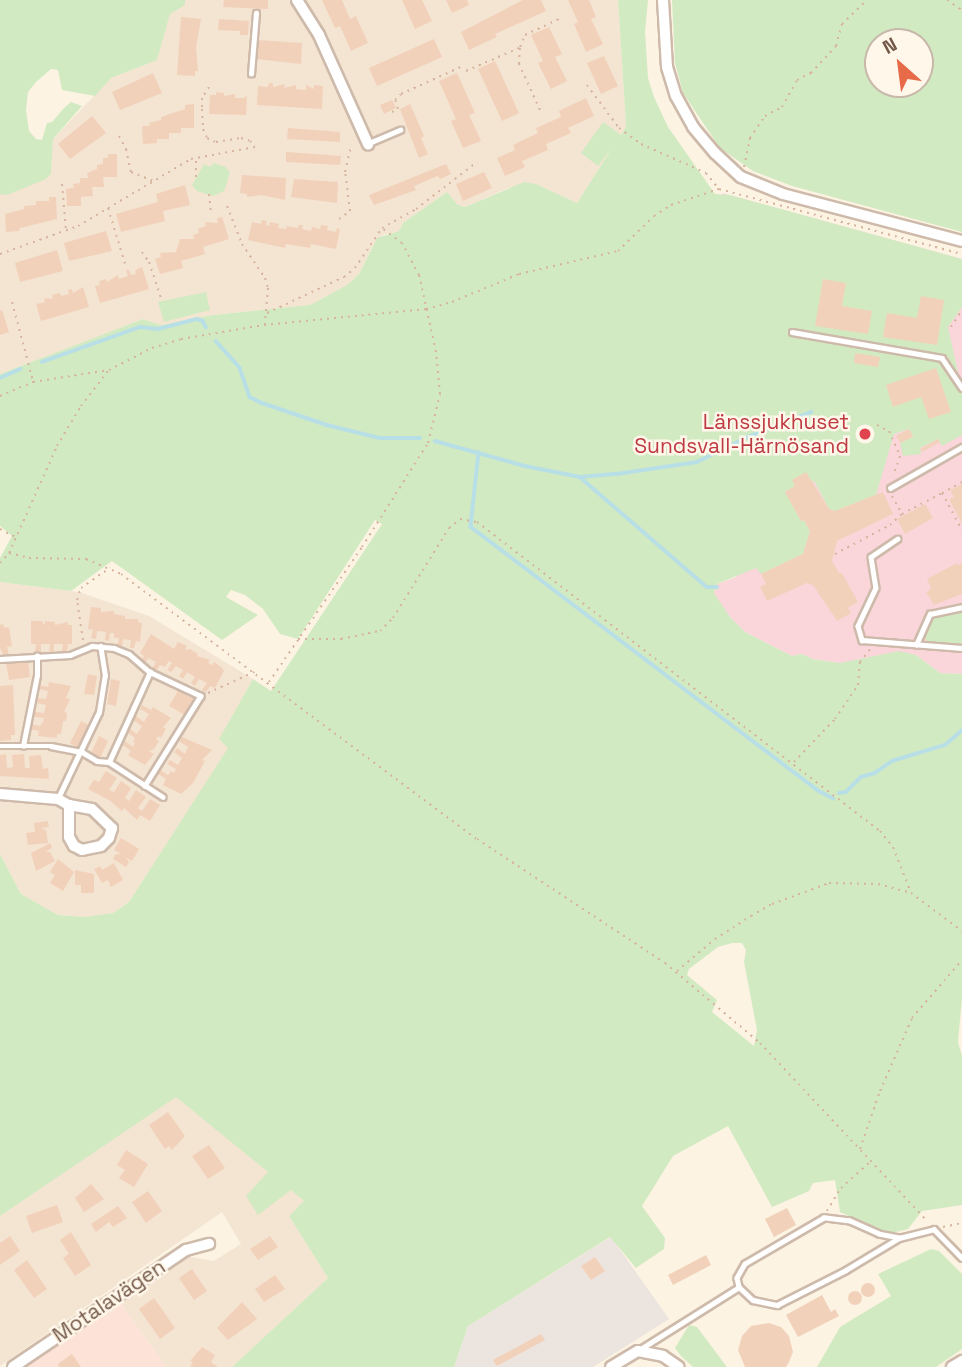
<!DOCTYPE html>
<meta charset="utf-8">
<style>
body{margin:0}
#map{position:relative;width:962px;height:1367px;overflow:hidden;background:#fcf3e3;font-family:"Space Grotesk",sans-serif}
div>[style]{position:absolute}
[style*='--x']{left:calc(var(--x)*1px);top:calc(var(--y)*1px);width:calc(var(--w)*1px);rotate:calc(var(--a)*1deg)}
.residential>*{inset:0;background:#f4e4d2}
.commercial>*{inset:0;background:#fde2d7}
.industrial>*{inset:0;background:#ece4de}
.medical>*{inset:0;background:#fad6db}
.green>*{inset:0;background:#d2eac2}
.stream>*{height:3.5px;margin:-1.75px;padding:0 1.75px;transform-origin:1.75px;border-radius:1.75px;background:#b8dfe6}
.building>*{inset:0;background:#f2d1bb}
.round{border-radius:50%}
.path>*{height:2px;margin-top:-1px;transform-origin:0;background:repeating-linear-gradient(90deg,#d6b49e 0 2px,transparent 0 7px)}
.roads{filter:drop-shadow(2px 0 #cebaaa) drop-shadow(-2px 0 #cebaaa) drop-shadow(0 2px #cebaaa) drop-shadow(0 -2px #cebaaa)}
.lane>*{height:4.5px;margin:-2.25px;padding:0 2.25px;transform-origin:2.25px;border-radius:2.25px;background:#fff}
.street>*{height:10px;margin:-5px;padding:0 5px;transform-origin:5px;border-radius:5px;background:#fff}
.dots>*{width:19px;height:19px;translate:-50% -50%;box-sizing:border-box;border:4px solid #fff7ea;border-radius:50%}
span{translate:-50% -50%;white-space:nowrap;text-align:center;line-height:1.15;-webkit-text-stroke:5px #fff7ea;paint-order:stroke}
.health-label{font-size:21px;color:#be3a42}
.right{translate:-100% -50%;text-align:right}
.street-label{font-size:21px;color:#745949}
.north{position:absolute;left:864px;top:28px;width:70px;height:70px;box-sizing:border-box;background:#fff7ea;border:2px solid #c7b8aa;border-radius:50%;rotate:332deg;font-size:19px;font-weight:700;line-height:28px;text-align:center;color:#745949}
.north::after{content:'';display:block;margin:auto;width:24px;height:32px;background:#e76b48;clip-path:polygon(50% 0,100% 100%,50% 72%,0 100%)}
</style>
<div id="map">
<div class="residential">
<div style="clip-path:polygon(185px 0,618px 0,626px 126px,577px 203px,536px 184px,508px 188px,465px 207px,458px 205px,447px 192px,403px 223px,399px 231px,383px 235px,373px 245px,359px 274px,347px 285px,310px 305px,213px 315px,161px 325px,143px 319px,0 374px,0 194px,46px 179px,51px 174px,53px 139px,111px 78px,157px 60px,170px 13px,184px 5px)"></div>
<div style="clip-path:polygon(0 582px,79px 592px,149px 616px,253px 679px,220px 738px,229px 748px,129px 902px,113px 913px,85px 917px,58px 915px,21px 894px,0 854px)"></div>
<div style="clip-path:polygon(176px 1096px,268px 1172px,258px 1214px,292px 1189px,305px 1201px,289px 1216px,328px 1278px,232px 1367px,166px 1367px,119px 1301px,185px 1256px,214px 1261px,241px 1244px,222px 1212px,0 1366px,0 1216px)"></div>
</div>
<div class="commercial">
<div style="clip-path:polygon(119px 1301px,166px 1367px,25px 1367px)"></div>
</div>
<div class="industrial">
<div style="clip-path:polygon(611px 1237px,669px 1319px,593px 1367px,454px 1367px,468px 1326px)"></div>
</div>
<div class="medical">
<div style="clip-path:polygon(722px 193px,962px 259px,962px 674px,940px 673px,916px 655px,840px 663px,813px 659px,802px 654px,792px 656px,745px 632px,730px 617px,714px 594px,717px 584px,736px 577px)"></div>
</div>
<div class="green">
<div style="clip-path:polygon(0 0,185px 0,185px 5px,170px 14px,157px 60px,111px 78px,95px 96px,62px 90px,58px 70px,51px 69px,36px 82px,28px 92px,26px 110px,29px 131px,36px 139px,42px 140px,47px 123px,52px 122px,64px 108px,71px 102px,82px 106px,53px 139px,51px 174px,46px 179px,7px 195px,0 194px)"></div>
<div style="clip-path:polygon(evenodd,618px 0,648px 0,645px 32px,648px 78px,654px 97px,668px 127px,715px 194px,730px 195px,962px 259px,962px 307px,948px 327px,962px 391px,962px 435px,942px 446px,938px 439px,920px 448px,921px 454px,903px 456px,900px 443px,913px 436px,909px 429px,894px 434px,876px 495px,835px 511px,829px 509px,814px 481px,785px 491px,801px 521px,804px 520px,810px 531px,803px 554px,761px 574px,756px 568px,717px 584px,714px 593px,730px 617px,745px 632px,792px 656px,802px 654px,813px 659px,840px 663px,899px 651px,916px 655px,940px 673px,962px 674px,962px 998px,958px 1042px,962px 1056px,962px 1205px,922px 1211px,908px 1229px,896px 1232px,885px 1232px,840px 1212px,835px 1180px,813px 1183px,809px 1191px,772px 1207px,728px 1126px,673px 1156px,642px 1206px,665px 1238px,664px 1249px,636px 1268px,610px 1237px,468px 1326px,454px 1367px,232px 1367px,328px 1278px,289px 1216px,304px 1201px,291px 1190px,258px 1215px,246px 1196px,268px 1172px,176px 1097px,0 1216px,0 854px,21px 894px,58px 915px,85px 917px,113px 913px,129px 902px,228px 748px,219px 739px,253px 679px,271px 691px,382px 524px,375px 520px,298px 639px,280px 634px,263px 609px,245px 595px,231px 590px,226px 597px,258px 615px,222px 640px,112px 561px,71px 591px,0 582px,0 558px,12px 536px,0 526px,0 374px,143px 319px,161px 325px,213px 315px,310px 305px,347px 285px,359px 274px,377px 238px,399px 231px,403px 223px,447px 192px,458px 205px,465px 207px,524px 182px,536px 184px,577px 203px,612px 148px,598px 166px,581px 153px,603px 122px,621px 135px,626px 126px,618px 0,732px 943px,742px 943px,746px 950px,744px 962px,757px 1030px,754px 1046px,712px 1012px,717px 1000px,687px 975px,689px 969px,718px 947px,732px 943px)"></div>
<div style="clip-path:polygon(evenodd,672px 0,962px 0,962px 232px,792px 186px,753px 171px,720px 148px,683px 93px,675px 63px,672px 0,920px 42px,920px 84px,878px 84px,878px 42px,920px 42px)"></div>
<div style="clip-path:polygon(214px 163px,226px 167px,230px 173px,224px 191px,213px 196px,197px 191px,192px 185px,204px 164px,210px 167px)"></div>
<div style="clip-path:polygon(206px 292px,210px 310px,164px 322px,158px 302px)"></div>
<div style="clip-path:polygon(962px 609px,962px 645px,928px 642px,924px 637px,930px 618px)"></div>
<div style="clip-path:polygon(931px 1249px,939px 1251px,962px 1274px,962px 1349px,936px 1367px,817px 1367px,840px 1327px,891px 1296px,878px 1274px)"></div>
<div style="clip-path:polygon(689px 1325px,697px 1327px,727px 1367px,693px 1367px,681px 1356px,675px 1348px)"></div>
</div>
<div class="stream">
<div style="--x:216;--y:341;--w:36;--a:48"></div>
<div style="--x:240;--y:368;--w:31;--a:71"></div>
<div style="--x:250;--y:397;--w:13;--a:27"></div>
<div style="--x:262;--y:403;--w:69;--a:18.7"></div>
<div style="--x:327;--y:425;--w:55;--a:13.8"></div>
<div style="--x:380;--y:438;--w:40;--a:0"></div>
<div style="--x:42;--y:362;--w:104;--a:-19.7"></div>
<div style="--x:140;--y:327;--w:18;--a:6"></div>
<div style="--x:158;--y:329;--w:40;--a:-14.4"></div>
<div style="--x:197;--y:319;--w:6;--a:18"></div>
<div style="--x:203;--y:321;--w:7;--a:63"></div>
<div style="--x:0;--y:378;--w:22;--a:-24"></div>
<div style="--x:435;--y:441;--w:93;--a:15.5"></div>
<div style="--x:525;--y:466;--w:56;--a:11.3"></div>
<div style="--x:580;--y:477;--w:37;--a:-5"></div>
<div style="--x:617;--y:474;--w:81;--a:-8.5"></div>
<div style="--x:697;--y:462;--w:57;--a:-26.1"></div>
<div style="--x:748;--y:437;--w:68;--a:-21.6"></div>
<div style="--x:479;--y:452;--w:75;--a:96.1"></div>
<div style="--x:471;--y:527;--w:437;--a:37.2"></div>
<div style="--x:819;--y:791;--w:16;--a:27"></div>
<div style="--x:580;--y:477;--w:168;--a:40.9"></div>
<div style="--x:707;--y:587;--w:10;--a:0"></div>
<div style="--x:839;--y:793;--w:7;--a:-8"></div>
<div style="--x:846;--y:792;--w:21;--a:-45"></div>
<div style="--x:861;--y:777;--w:15;--a:-16"></div>
<div style="--x:875;--y:773;--w:21;--a:-35"></div>
<div style="--x:892;--y:761;--w:55;--a:-16.8"></div>
<div style="--x:945;--y:745;--w:23;--a:-41"></div>
</div>
<div class="building">
<div style="clip-path:polygon(224px 0,268px 0,268px 9px,223px 7px)"></div>
<div style="clip-path:polygon(322px 0,342px 0,350px 19px,356px 16px,368px 43px,351px 51px,340px 26px,335px 28px)"></div>
<div style="clip-path:polygon(402px 0,422px 0,432px 21px,415px 29px)"></div>
<div style="clip-path:polygon(446px 0,467px 0,469px 5px,452px 13px)"></div>
<div style="clip-path:polygon(523px 0,541px 0,546px 11px,495px 34px,497px 37px,469px 50px,461px 32px)"></div>
<div style="clip-path:polygon(568px 0,589px 0,596px 17px,591px 19px,603px 44px,586px 52px,574px 24px,578px 22px)"></div>
<div style="clip-path:polygon(181px 17px,201px 19px,196px 48px,198px 71px,195px 71px,195px 76px,177px 75px)"></div>
<div style="clip-path:polygon(219px 19px,249px 21px,248px 35px,240px 35px,240px 31px,218px 30px)"></div>
<div style="clip-path:polygon(549px 27px,562px 54px,555px 57px,567px 81px,551px 89px,538px 63px,543px 61px,531px 35px)"></div>
<div style="clip-path:polygon(434px 39px,442px 57px,377px 86px,369px 68px)"></div>
<div style="clip-path:polygon(258px 40px,302px 43px,301px 64px,256px 59px)"></div>
<div style="clip-path:polygon(604px 56px,618px 86px,601px 94px,587px 63px)"></div>
<div style="clip-path:polygon(495px 61px,519px 113px,502px 121px,478px 69px)"></div>
<div style="clip-path:polygon(153px 73px,162px 93px,120px 110px,112px 92px)"></div>
<div style="clip-path:polygon(457px 73px,475px 113px,469px 115px,481px 141px,463px 148px,451px 121px,456px 119px,439px 81px)"></div>
<div style="clip-path:polygon(269px 83px,273px 83px,273px 87px,285px 84px,284px 88px,296px 85px,296px 89px,306px 90px,306px 85px,314px 89px,314px 85px,323px 86px,322px 109px,257px 105px,258px 86px,268px 87px)"></div>
<div style="clip-path:polygon(216px 92px,224px 93px,224px 96px,235px 94px,235px 98px,244px 98px,247px 95px,246px 115px,209px 114px,210px 95px,216px 95px)"></div>
<div style="clip-path:polygon(586px 98px,594px 116px,568px 128px,571px 133px,546px 144px,548px 150px,522px 161px,525px 167px,505px 176px,497px 158px,515px 150px,513px 145px,538px 133px,536px 128px,561px 117px,559px 111px)"></div>
<div style="clip-path:polygon(392px 100px,396px 108px,384px 114px,380px 105px)"></div>
<div style="clip-path:polygon(194px 104px,194px 128px,181px 128px,181px 133px,169px 133px,169px 139px,157px 139px,157px 143px,143px 144px,142px 126px,150px 126px,149px 123px,161px 120px,161px 117px,185px 109px,185px 105px)"></div>
<div style="clip-path:polygon(410px 104px,424px 136px,421px 138px,428px 154px,419px 158px,400px 109px)"></div>
<div style="clip-path:polygon(92px 116px,106px 133px,70px 159px,58px 144px)"></div>
<div style="clip-path:polygon(288px 128px,340px 132px,340px 142px,287px 139px)"></div>
<div style="clip-path:polygon(286px 152px,341px 156px,340px 165px,286px 162px)"></div>
<div style="clip-path:polygon(108px 154px,117px 154px,117px 177px,103px 177px,104px 187px,92px 187px,93px 196px,81px 197px,81px 206px,67px 206px,66px 189px,74px 188px,73px 184px,80px 183px,80px 178px,88px 178px,87px 173px,97px 169px,97px 165px,103px 164px,103px 158px,108px 158px)"></div>
<div style="clip-path:polygon(446px 164px,451px 174px,440px 179px,438px 176px,414px 186px,416px 190px,374px 205px,369px 195px)"></div>
<div style="clip-path:polygon(484px 172px,492px 188px,463px 201px,456px 184px)"></div>
<div style="clip-path:polygon(242px 175px,286px 178px,285px 200px,261px 195px,247px 197px,247px 194px,240px 193px)"></div>
<div style="clip-path:polygon(294px 179px,338px 182px,337px 203px,291px 197px)"></div>
<div style="clip-path:polygon(185px 185px,190px 205px,163px 211px,165px 221px,121px 232px,116px 214px,158px 202px,156px 194px)"></div>
<div style="clip-path:polygon(49px 197px,56px 197px,57px 219px,20px 228px,19px 231px,6px 232px,5px 214px,24px 209px,24px 206px,36px 205px,36px 201px,49px 201px)"></div>
<div style="clip-path:polygon(222px 217px,229px 239px,203px 247px,205px 254px,181px 261px,183px 268px,160px 274px,155px 259px,161px 257px,160px 253px,176px 252px,180px 239px,194px 239px,193px 235px,199px 233px,198px 229px,206px 226px,205px 222px,218px 223px,217px 218px)"></div>
<div style="clip-path:polygon(262px 220px,267px 221px,266px 225px,269px 226px,270px 222px,279px 224px,278px 228px,286px 229px,287px 226px,298px 228px,299px 225px,303px 225px,302px 229px,311px 231px,312px 227px,320px 229px,321px 225px,328px 226px,327px 230px,336px 232px,337px 228px,340px 229px,336px 249px,311px 244px,310px 248px,286px 244px,285px 248px,248px 240px,252px 222px,261px 224px)"></div>
<div style="clip-path:polygon(106px 231px,112px 251px,69px 261px,64px 243px)"></div>
<div style="clip-path:polygon(57px 250px,63px 271px,20px 282px,15px 263px)"></div>
<div style="clip-path:polygon(142px 267px,149px 289px,100px 303px,95px 286px,100px 285px,99px 281px,106px 279px,107px 282px,118px 275px,119px 279px,128px 276px,126px 270px,129px 270px,131px 275px,136px 274px,135px 270px)"></div>
<div style="clip-path:polygon(823px 279px,846px 283px,842px 306px,872px 311px,868px 334px,815px 326px)"></div>
<div style="clip-path:polygon(83px 287px,89px 307px,41px 321px,36px 304px,45px 302px,44px 298px,53px 299px,52px 295px,60px 293px,61px 296px,69px 294px,68px 290px,72px 289px,73px 293px)"></div>
<div style="clip-path:polygon(921px 296px,944px 300px,937px 345px,883px 337px,887px 313px,917px 318px)"></div>
<div style="clip-path:polygon(2px 310px,9px 332px,0 335px,0 311px)"></div>
<div style="clip-path:polygon(855px 353px,880px 357px,878px 367px,854px 363px)"></div>
<div style="clip-path:polygon(936px 368px,951px 412px,929px 419px,921px 397px,893px 407px,886px 385px)"></div>
<div style="clip-path:polygon(909px 429px,913px 437px,900px 443px,896px 436px)"></div>
<div style="clip-path:polygon(938px 439px,940px 442px,922px 452px,920px 449px)"></div>
<div style="clip-path:polygon(806px 472px,829px 509px,835px 511px,883px 492px,893px 514px,837px 541px,832px 561px,839px 573px,842px 573px,858px 602px,848px 608px,851px 613px,837px 621px,813px 585px,807px 583px,767px 601px,760px 587px,766px 584px,761px 574px,803px 554px,810px 531px,804px 520px,801px 521px,785px 492px,795px 486px,792px 480px)"></div>
<div style="clip-path:polygon(962px 484px,962px 524px,949px 499px,954px 497px,950px 490px)"></div>
<div style="clip-path:polygon(925px 504px,933px 518px,905px 534px,897px 519px)"></div>
<div style="clip-path:polygon(957px 563px,958px 565px,962px 563px,962px 594px,934px 605px,926px 592px,931px 589px,927px 579px)"></div>
<div style="clip-path:polygon(91px 607px,101px 608px,101px 612px,114px 611px,114px 614px,125px 616px,125px 619px,138px 619px,138px 622px,142px 623px,140px 642px,136px 641px,134px 648px,130px 648px,131px 640px,123px 639px,122px 647px,117px 646px,119px 638px,114px 638px,114px 633px,110px 633px,109px 641px,105px 640px,106px 632px,97px 631px,96px 639px,91px 638px,93px 630px,88px 629px)"></div>
<div style="clip-path:polygon(31px 621px,41px 621px,45px 625px,45px 621px,55px 622px,55px 625px,68px 622px,68px 625px,72px 625px,72px 644px,68px 644px,67px 652px,62px 652px,63px 644px,54px 644px,54px 653px,49px 653px,50px 644px,41px 644px,41px 652px,35px 652px,36px 644px,31px 644px)"></div>
<div style="clip-path:polygon(3px 624px,4px 628px,9px 627px,12px 646px,7px 647px,9px 655px,4px 656px,0 648px,0 625px)"></div>
<div style="clip-path:polygon(151px 634px,174px 649px,178px 642px,187px 646px,185px 650px,190px 649px,198px 654px,197px 656px,210px 660px,208px 663px,212px 665px,214px 662px,221px 667px,224px 671px,215px 688px,210px 686px,206px 692px,202px 690px,207px 683px,199px 679px,195px 686px,191px 683px,195px 677px,187px 672px,183px 679px,179px 676px,183px 670px,176px 666px,171px 672px,167px 670px,172px 663px,169px 661px,165px 667px,160px 665px,156px 671px,152px 669px,156px 662px,148px 658px,144px 665px,140px 662px,144px 656px,140px 653px)"></div>
<div style="clip-path:polygon(28px 660px,30px 677px,9px 680px,6px 663px)"></div>
<div style="clip-path:polygon(88px 674px,97px 676px,94px 695px,84px 694px)"></div>
<div style="clip-path:polygon(111px 679px,120px 681px,116px 706px,107px 704px)"></div>
<div style="clip-path:polygon(49px 682px,71px 686px,66px 698px,70px 699px,64px 712px,67px 713px,66px 721px,63px 721px,61px 734px,57px 734px,57px 738px,38px 736px,39px 731px,29px 729px,30px 724px,40px 726px,43px 722px,44px 718px,35px 717px,35px 712px,44px 713px,46px 705px,37px 703px,38px 698px,46px 699px,48px 691px,39px 689px,39px 685px,48px 687px)"></div>
<div style="clip-path:polygon(13px 685px,15px 735px,11px 735px,11px 740px,0 741px,0 686px)"></div>
<div style="clip-path:polygon(178px 691px,194px 699px,185px 715px,169px 706px)"></div>
<div style="clip-path:polygon(142px 705px,151px 710px,153px 707px,171px 718px,163px 727px,166px 729px,161px 738px,158px 736px,156px 739px,159px 741px,154px 749px,149px 751px,154px 754px,145px 765px,128px 755px,131px 751px,123px 745px,125px 741px,133px 747px,135px 743px,133px 742px,135px 738px,126px 732px,129px 728px,137px 734px,142px 726px,133px 720px,136px 716px,144px 722px,149px 714px,140px 709px)"></div>
<div style="clip-path:polygon(81px 721px,90px 726px,78px 748px,70px 743px)"></div>
<div style="clip-path:polygon(99px 736px,108px 741px,100px 758px,91px 753px)"></div>
<div style="clip-path:polygon(182px 737px,212px 750px,202px 760px,205px 761px,193px 783px,181px 794px,163px 785px,166px 779px,158px 774px,160px 770px,168px 775px,171px 771px,174px 773px,176px 769px,167px 764px,170px 760px,178px 765px,182px 758px,174px 752px,177px 748px,185px 754px,188px 747px,179px 741px)"></div>
<div style="clip-path:polygon(6px 754px,7px 768px,13px 767px,12px 755px,24px 754px,25px 768px,30px 768px,29px 756px,41px 755px,43px 769px,48px 768px,49px 779px,0 776px,0 755px)"></div>
<div style="clip-path:polygon(106px 771px,117px 778px,109px 790px,114px 792px,121px 781px,131px 788px,125px 798px,129px 801px,136px 790px,146px 797px,138px 808px,142px 811px,150px 799px,160px 805px,150px 821px,140px 815px,137px 820px,124px 808px,122px 811px,109px 800px,88px 789px,94px 780px,99px 782px)"></div>
<div style="clip-path:polygon(48px 821px,49px 827px,41px 828px,46px 830px,48px 843px,28px 845px,26px 833px,35px 832px,34px 823px)"></div>
<div style="clip-path:polygon(121px 838px,139px 849px,132px 861px,125px 857px,129px 862px,126px 867px,113px 859px,116px 854px,121px 854px,114px 850px)"></div>
<div style="clip-path:polygon(50px 843px,52px 848px,45px 852px,50px 852px,55px 861px,36px 871px,31px 853px)"></div>
<div style="clip-path:polygon(58px 859px,74px 872px,63px 891px,50px 883px,55px 875px,50px 872px)"></div>
<div style="clip-path:polygon(114px 863px,123px 880px,111px 887px,108px 880px,102px 883px,94px 869px,100px 866px,102px 870px)"></div>
<div style="clip-path:polygon(75px 870px,94px 874px,94px 893px,81px 893px,81px 885px,75px 885px)"></div>
<div style="clip-path:polygon(168px 1112px,185px 1136px,172px 1150px,169px 1146px,165px 1149px,149px 1125px)"></div>
<div style="clip-path:polygon(209px 1145px,225px 1168px,208px 1179px,192px 1156px)"></div>
<div style="clip-path:polygon(126px 1150px,148px 1164px,134px 1187px,119px 1178px,125px 1170px,117px 1165px)"></div>
<div style="clip-path:polygon(91px 1184px,104px 1199px,84px 1212px,75px 1198px)"></div>
<div style="clip-path:polygon(148px 1191px,162px 1211px,146px 1223px,132px 1202px)"></div>
<div style="clip-path:polygon(57px 1205px,63px 1222px,32px 1233px,26px 1216px)"></div>
<div style="clip-path:polygon(118px 1206px,127px 1218px,113px 1227px,109px 1222px,96px 1232px,91px 1224px)"></div>
<div style="clip-path:polygon(787px 1208px,796px 1225px,774px 1237px,765px 1219px)"></div>
<div style="clip-path:polygon(71px 1232px,91px 1265px,75px 1276px,63px 1258px,69px 1254px,60px 1240px)"></div>
<div style="clip-path:polygon(10px 1236px,20px 1251px,0 1265px,0 1243px)"></div>
<div style="clip-path:polygon(270px 1236px,278px 1247px,258px 1260px,250px 1249px)"></div>
<div style="clip-path:polygon(706px 1255px,711px 1265px,673px 1285px,668px 1275px)"></div>
<div style="clip-path:polygon(595px 1257px,605px 1271px,591px 1280px,581px 1266px)"></div>
<div style="clip-path:polygon(27px 1260px,47px 1289px,34px 1298px,14px 1270px)"></div>
<div style="clip-path:polygon(192px 1269px,207px 1291px,194px 1300px,179px 1278px)"></div>
<div style="clip-path:polygon(275px 1275px,285px 1289px,264px 1302px,255px 1289px)"></div>
<div class="round" style="left:861px;top:1283px;width:14px;height:14px"></div>
<div class="round" style="left:848px;top:1291px;width:14px;height:14px"></div>
<div style="clip-path:polygon(822px 1295px,831px 1312px,835px 1309px,839px 1316px,798px 1337px,786px 1315px)"></div>
<div style="clip-path:polygon(154px 1298px,175px 1328px,160px 1339px,139px 1309px)"></div>
<div style="clip-path:polygon(242px 1302px,257px 1319px,228px 1340px,217px 1328px)"></div>
<div style="clip-path:polygon(769px 1323px,781px 1327px,789px 1336px,793px 1352px,789px 1362px,786px 1367px,745px 1367px,738px 1350px,742px 1336px,751px 1326px)"></div>
<div style="clip-path:polygon(541px 1334px,545px 1340px,497px 1366px,493px 1360px)"></div>
<div style="clip-path:polygon(202px 1347px,215px 1355px,211px 1362px,218px 1367px,190px 1367px,193px 1362px,190px 1361px)"></div>
<div style="clip-path:polygon(72px 1354px,81px 1367px,59px 1367px,58px 1364px)"></div>
</div>
<div class="path">
<div style="--x:947;--y:0;--w:18;--a:34"></div>
<div style="--x:466;--y:71;--w:58;--a:-23.5"></div>
<div style="--x:587;--y:85;--w:54;--a:53.3"></div>
<div style="--x:619;--y:128;--w:27;--a:36"></div>
<div style="--x:641;--y:144;--w:71;--a:24"></div>
<div style="--x:706;--y:173;--w:19;--a:51"></div>
<div style="--x:209;--y:87;--w:13;--a:122"></div>
<div style="--x:202;--y:98;--w:11;--a:90"></div>
<div style="--x:202;--y:109;--w:20;--a:87"></div>
<div style="--x:203;--y:129;--w:10;--a:66"></div>
<div style="--x:207;--y:138;--w:10;--a:24"></div>
<div style="--x:216;--y:142;--w:25;--a:-9"></div>
<div style="--x:241;--y:138;--w:9;--a:18"></div>
<div style="--x:250;--y:141;--w:7;--a:45"></div>
<div style="--x:540;--y:110;--w:51;--a:-114.5"></div>
<div style="--x:519;--y:64;--w:17;--a:-87"></div>
<div style="--x:520;--y:47;--w:13;--a:-67"></div>
<div style="--x:525;--y:35;--w:42;--a:-25.3"></div>
<div style="--x:392;--y:112;--w:7;--a:-27"></div>
<div style="--x:398;--y:109;--w:9;--a:-108"></div>
<div style="--x:395;--y:100;--w:8;--a:-45"></div>
<div style="--x:401;--y:94;--w:68;--a:-24.3"></div>
<div style="--x:119;--y:136;--w:15;--a:62"></div>
<div style="--x:126;--y:149;--w:24;--a:78"></div>
<div style="--x:131;--y:172;--w:24;--a:22"></div>
<div style="--x:744;--y:167;--w:30;--a:-78"></div>
<div style="--x:750;--y:138;--w:27;--a:-56"></div>
<div style="--x:765;--y:116;--w:19;--a:-28"></div>
<div style="--x:782;--y:107;--w:31;--a:-61"></div>
<div style="--x:797;--y:80;--w:16;--a:-27"></div>
<div style="--x:811;--y:73;--w:37;--a:-47"></div>
<div style="--x:836;--y:46;--w:23;--a:-75"></div>
<div style="--x:842;--y:24;--w:35;--a:-44"></div>
<div style="--x:196;--y:177;--w:19;--a:-90"></div>
<div style="--x:62;--y:184;--w:47;--a:85.1"></div>
<div style="--x:209;--y:194;--w:18;--a:84"></div>
<div style="--x:227;--y:206;--w:41;--a:68.5"></div>
<div style="--x:242;--y:244;--w:41;--a:55.9"></div>
<div style="--x:265;--y:278;--w:10;--a:73"></div>
<div style="--x:268;--y:288;--w:36;--a:95"></div>
<div style="--x:108;--y:208;--w:62;--a:73"></div>
<div style="--x:339;--y:219;--w:14;--a:-36"></div>
<div style="--x:350;--y:211;--w:39;--a:-97"></div>
<div style="--x:345;--y:172;--w:26;--a:-77"></div>
<div style="--x:142;--y:252;--w:12;--a:55"></div>
<div style="--x:149;--y:262;--w:41;--a:71.6"></div>
<div style="--x:0;--y:254;--w:83;--a:-19.7"></div>
<div style="--x:78;--y:226;--w:131;--a:-30.7"></div>
<div style="--x:191;--y:159;--w:65;--a:-10.6"></div>
<div style="--x:12;--y:302;--w:82;--a:75.1"></div>
<div style="--x:267;--y:313;--w:85;--a:-25.1"></div>
<div style="--x:344;--y:277;--w:14;--a:-39"></div>
<div style="--x:355;--y:268;--w:48;--a:-56"></div>
<div style="--x:382;--y:228;--w:39;--a:-29"></div>
<div style="--x:416;--y:209;--w:77;--a:-37.6"></div>
<div style="--x:951;--y:327;--w:20;--a:-57"></div>
<div style="--x:0;--y:396;--w:36;--a:-23"></div>
<div style="--x:33;--y:382;--w:77;--a:-9"></div>
<div style="--x:109;--y:370;--w:48;--a:-27.1"></div>
<div style="--x:152;--y:348;--w:30;--a:-17"></div>
<div style="--x:181;--y:339;--w:84;--a:-9.6"></div>
<div style="--x:264;--y:325;--w:163;--a:-5.6"></div>
<div style="--x:426;--y:309;--w:27;--a:-15"></div>
<div style="--x:452;--y:302;--w:73;--a:-22.7"></div>
<div style="--x:519;--y:274;--w:102;--a:-13.1"></div>
<div style="--x:618;--y:251;--w:50;--a:-44.2"></div>
<div style="--x:654;--y:216;--w:20;--a:-33"></div>
<div style="--x:671;--y:205;--w:51;--a:-18.4"></div>
<div style="--x:719;--y:189;--w:252;--a:15"></div>
<div style="--x:877;--y:425;--w:13;--a:27"></div>
<div style="--x:889;--y:431;--w:27;--a:66"></div>
<div style="--x:900;--y:456;--w:21;--a:109"></div>
<div style="--x:962;--y:482;--w:23;--a:151"></div>
<div style="--x:942;--y:493;--w:42;--a:61.6"></div>
<div style="--x:892;--y:496;--w:21;--a:61"></div>
<div style="--x:902;--y:514;--w:45;--a:-27.7"></div>
<div style="--x:0;--y:529;--w:17;--a:28"></div>
<div style="--x:9;--y:553;--w:21;--a:14"></div>
<div style="--x:29;--y:558;--w:57;--a:1"></div>
<div style="--x:86;--y:559;--w:38;--a:23"></div>
<div style="--x:121;--y:574;--w:444;--a:36.7"></div>
<div style="--x:477;--y:839;--w:225;--a:33.4"></div>
<div style="--x:665;--y:963;--w:124;--a:40.1"></div>
<div style="--x:760;--y:1043;--w:244;--a:46.8"></div>
<div style="--x:835;--y:554;--w:62;--a:-27.8"></div>
<div style="--x:890;--y:525;--w:16;--a:-43"></div>
<div style="--x:0;--y:563;--w:13;--a:-48"></div>
<div style="--x:9;--y:553;--w:117;--a:-65.8"></div>
<div style="--x:57;--y:446;--w:47;--a:-59"></div>
<div style="--x:81;--y:406;--w:44;--a:-52.4"></div>
<div style="--x:298;--y:639;--w:43;--a:0"></div>
<div style="--x:341;--y:639;--w:40;--a:-12"></div>
<div style="--x:380;--y:631;--w:18;--a:-45"></div>
<div style="--x:393;--y:618;--w:106;--a:-58.1"></div>
<div style="--x:449;--y:528;--w:14;--a:-39"></div>
<div style="--x:460;--y:519;--w:17;--a:10"></div>
<div style="--x:477;--y:522;--w:508;--a:37.48"></div>
<div style="--x:880;--y:831;--w:21;--a:51"></div>
<div style="--x:893;--y:847;--w:49;--a:68.6"></div>
<div style="--x:83;--y:640;--w:40;--a:-98.5"></div>
<div style="--x:77;--y:600;--w:13;--a:-72"></div>
<div style="--x:81;--y:588;--w:35;--a:-35"></div>
<div style="--x:269;--y:682;--w:164;--a:-55.4"></div>
<div style="--x:362;--y:547;--w:123;--a:-57.6"></div>
<div style="--x:428;--y:443;--w:50;--a:-76.2"></div>
<div style="--x:440;--y:394;--w:42;--a:-95.4"></div>
<div style="--x:436;--y:352;--w:79;--a:-102.4"></div>
<div style="--x:419;--y:275;--w:36;--a:-118"></div>
<div style="--x:402;--y:243;--w:25;--a:-143"></div>
<div style="--x:208;--y:693;--w:51;--a:-24.5"></div>
<div style="--x:794;--y:762;--w:59;--a:-46.4"></div>
<div style="--x:835;--y:719;--w:41;--a:-55.9"></div>
<div style="--x:858;--y:685;--w:23;--a:-85"></div>
<div style="--x:860;--y:662;--w:18;--a:-52"></div>
<div style="--x:677;--y:971;--w:50;--a:-40.1"></div>
<div style="--x:715;--y:939;--w:43;--a:-32.6"></div>
<div style="--x:751;--y:916;--w:24;--a:-30"></div>
<div style="--x:772;--y:904;--w:61;--a:-20.2"></div>
<div style="--x:829;--y:883;--w:49;--a:1.2"></div>
<div style="--x:878;--y:884;--w:34;--a:15"></div>
<div style="--x:911;--y:893;--w:64;--a:36.7"></div>
<div style="--x:860;--y:1149;--w:61;--a:-71"></div>
<div style="--x:880;--y:1091;--w:80;--a:-66.3"></div>
<div style="--x:912;--y:1018;--w:77;--a:-49.2"></div>
<div style="--x:827;--y:1211;--w:27;--a:-59"></div>
<div style="--x:841;--y:1188;--w:40;--a:-42"></div>
<div style="--x:943;--y:1227;--w:19;--a:-12"></div>
</div>
<div class="roads">
<div class="lane">
<div style="--x:251;--y:74;--w:61;--a:-85.3"></div>
<div style="--x:369;--y:143;--w:34;--a:-23"></div>
<div style="--x:792;--y:332;--w:152;--a:9.8"></div>
<div style="--x:942;--y:358;--w:36;--a:56"></div>
<div style="--x:890;--y:488;--w:83;--a:-29.7"></div>
<div style="--x:898;--y:539;--w:32;--a:146"></div>
<div style="--x:871;--y:557;--w:31;--a:81"></div>
<div style="--x:876;--y:588;--w:42;--a:115.3"></div>
<div style="--x:858;--y:626;--w:15;--a:74"></div>
<div style="--x:862;--y:640;--w:100;--a:4.6"></div>
<div style="--x:916;--y:645;--w:34;--a:-66"></div>
<div style="--x:930;--y:614;--w:33;--a:-12"></div>
<div style="--x:0;--y:659;--w:70;--a:-3.3"></div>
<div style="--x:70;--y:655;--w:24;--a:-22"></div>
<div style="--x:92;--y:646;--w:22;--a:5"></div>
<div style="--x:114;--y:648;--w:16;--a:22"></div>
<div style="--x:129;--y:654;--w:28;--a:41"></div>
<div style="--x:150;--y:672;--w:56;--a:25.2"></div>
<div style="--x:201;--y:696;--w:106;--a:121.9"></div>
<div style="--x:0;--y:746;--w:51;--a:0"></div>
<div style="--x:51;--y:746;--w:32;--a:11"></div>
<div style="--x:82;--y:752;--w:17;--a:31"></div>
<div style="--x:97;--y:761;--w:12;--a:5"></div>
<div style="--x:109;--y:762;--w:64;--a:32.9"></div>
<div style="--x:23;--y:746;--w:72;--a:-78.8"></div>
<div style="--x:37;--y:675;--w:19;--a:-90"></div>
<div style="--x:109;--y:762;--w:99;--a:-65.5"></div>
<div style="--x:58;--y:798;--w:95;--a:-64.5"></div>
<div style="--x:99;--y:712;--w:36;--a:-81"></div>
<div style="--x:105;--y:676;--w:30;--a:-99"></div>
<div style="--x:899;--y:1238;--w:20;--a:-169"></div>
<div style="--x:879;--y:1234;--w:32;--a:-156"></div>
<div style="--x:850;--y:1221;--w:26;--a:-173"></div>
<div style="--x:824;--y:1218;--w:91;--a:149.8"></div>
<div style="--x:745;--y:1264;--w:16;--a:120"></div>
<div style="--x:737;--y:1278;--w:9;--a:77"></div>
<div style="--x:739;--y:1287;--w:19;--a:43"></div>
<div style="--x:753;--y:1300;--w:25;--a:12"></div>
<div style="--x:777;--y:1305;--w:77;--a:-26.9"></div>
<div style="--x:846;--y:1270;--w:62;--a:-31.1"></div>
<div style="--x:899;--y:1238;--w:36;--a:-14"></div>
<div style="--x:934;--y:1229;--w:40;--a:46"></div>
<div style="--x:639;--y:1350;--w:118;--a:-32.2"></div>
</div>
<div class="street">
<div style="--x:297;--y:0;--w:41;--a:57.8"></div>
<div style="--x:319;--y:35;--w:120;--a:65.8"></div>
<div style="--x:663;--y:0;--w:67;--a:86.6"></div>
<div style="--x:667;--y:67;--w:30;--a:73"></div>
<div style="--x:676;--y:96;--w:35;--a:61"></div>
<div style="--x:693;--y:127;--w:34;--a:50"></div>
<div style="--x:715;--y:153;--w:35;--a:43"></div>
<div style="--x:741;--y:177;--w:45;--a:22"></div>
<div style="--x:783;--y:194;--w:185;--a:14.7"></div>
<div style="--x:0;--y:794;--w:58;--a:4.9"></div>
<div style="--x:58;--y:799;--w:13;--a:29"></div>
<div style="--x:69;--y:805;--w:23;--a:10"></div>
<div style="--x:92;--y:809;--w:28;--a:44"></div>
<div style="--x:112;--y:828;--w:10;--a:107"></div>
<div style="--x:109;--y:838;--w:11;--a:135"></div>
<div style="--x:101;--y:846;--w:19;--a:168"></div>
<div style="--x:82;--y:850;--w:9;--a:-153"></div>
<div style="--x:74;--y:846;--w:10;--a:-119"></div>
<div style="--x:69;--y:837;--w:32;--a:-90"></div>
<div style="--x:13;--y:1367;--w:209;--a:-34.1"></div>
<div style="--x:186;--y:1250;--w:24;--a:-15"></div>
<div style="--x:611;--y:1367;--w:31;--a:-31"></div>
<div style="--x:638;--y:1351;--w:25;--a:11"></div>
<div style="--x:663;--y:1356;--w:19;--a:35"></div>
<div style="--x:952;--y:1367;--w:12;--a:-31"></div>
</div>
</div>
<div class="dots">
<div style="left:865px;top:434px;background:#e0444e"></div>
</div>
<div class="health-label">
<span class="right" style="left:849px;top:434px">Länssjukhuset<br>Sundsvall-Härnösand</span>
</div>
<div class="street-label">
<span style="left:109px;top:1301px;rotate:-34deg">Motalavägen</span>
</div>
<div class="north">N</div>
</div>
